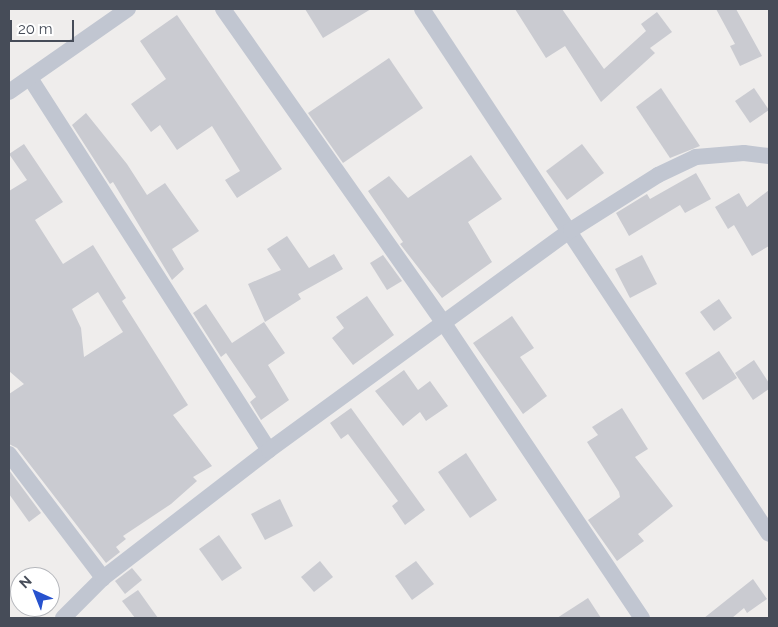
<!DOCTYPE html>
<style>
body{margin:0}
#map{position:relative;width:778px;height:627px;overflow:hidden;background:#efedec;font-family:Raleway,sans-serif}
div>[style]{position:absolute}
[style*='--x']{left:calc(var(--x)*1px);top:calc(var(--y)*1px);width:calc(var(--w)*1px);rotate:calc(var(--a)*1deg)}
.building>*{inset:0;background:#cacbd1}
.minor>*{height:16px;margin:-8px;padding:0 8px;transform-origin:8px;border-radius:8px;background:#c1c6d1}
span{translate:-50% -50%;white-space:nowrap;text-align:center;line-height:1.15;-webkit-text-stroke:5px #fff;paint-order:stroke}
.frame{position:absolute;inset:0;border:10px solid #464c58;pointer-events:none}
.north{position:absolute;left:10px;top:567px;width:50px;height:50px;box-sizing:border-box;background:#fff;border:1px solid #b5b7bc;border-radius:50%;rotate:316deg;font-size:14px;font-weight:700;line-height:20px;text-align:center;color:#464c58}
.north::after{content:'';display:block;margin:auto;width:18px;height:22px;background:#2752ce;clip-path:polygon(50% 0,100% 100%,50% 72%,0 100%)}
.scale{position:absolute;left:10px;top:20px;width:64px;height:22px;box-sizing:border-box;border:2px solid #464c58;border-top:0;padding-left:6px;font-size:15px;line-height:18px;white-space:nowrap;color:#464c58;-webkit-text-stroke:4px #fff;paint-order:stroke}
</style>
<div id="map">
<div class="building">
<div style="clip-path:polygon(305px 9px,371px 9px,323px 38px)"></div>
<div style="clip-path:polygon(515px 9px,562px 9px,604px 69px,646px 31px,641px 24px,657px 12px,672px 32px,650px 48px,655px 53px,601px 102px,565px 46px,546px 58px)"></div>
<div style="clip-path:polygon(716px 9px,736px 9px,762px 56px,740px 66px,730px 46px,735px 44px)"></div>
<div style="clip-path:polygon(177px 15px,282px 169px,237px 198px,225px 180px,240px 171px,212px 126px,177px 150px,160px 125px,151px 132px,131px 104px,166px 79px,140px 41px)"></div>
<div style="clip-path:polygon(389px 58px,423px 108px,343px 163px,308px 113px)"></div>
<div style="clip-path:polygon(661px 88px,700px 146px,670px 158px,636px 107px)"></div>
<div style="clip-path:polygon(754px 88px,769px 110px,750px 123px,735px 101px)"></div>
<div style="clip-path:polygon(86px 113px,127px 164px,147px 195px,165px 183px,199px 231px,172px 249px,184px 269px,172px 280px,113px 182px,110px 184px,72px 125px)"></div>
<div style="clip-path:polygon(evenodd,24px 144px,63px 202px,35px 220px,63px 264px,93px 245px,126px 298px,122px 301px,188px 405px,173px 415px,212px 466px,193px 477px,197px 481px,171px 504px,123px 536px,126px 539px,116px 547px,120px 552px,106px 563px,17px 448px,9px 444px,9px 394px,24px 384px,9px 371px,9px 191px,27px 180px,9px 154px,24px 144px,98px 292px,123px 332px,84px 357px,81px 328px,72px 309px,98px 292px)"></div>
<div style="clip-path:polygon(582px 144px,604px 173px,567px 200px,546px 171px)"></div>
<div style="clip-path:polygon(471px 155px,502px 199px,468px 222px,492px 262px,442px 298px,400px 244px,403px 242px,368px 191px,389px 176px,408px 198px)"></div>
<div style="clip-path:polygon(696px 173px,711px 199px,685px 213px,680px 205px,629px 236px,616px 213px,647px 194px,650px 199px)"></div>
<div style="clip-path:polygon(769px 190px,769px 246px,752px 256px,734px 225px,728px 229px,715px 207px,739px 193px,747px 207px)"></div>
<div style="clip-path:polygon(287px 236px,309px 268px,334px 254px,343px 269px,298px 294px,301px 299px,265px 322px,248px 284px,281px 270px,267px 249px)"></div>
<div style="clip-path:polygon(383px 255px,402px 281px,387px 290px,370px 263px)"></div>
<div style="clip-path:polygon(642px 255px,657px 284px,630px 298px,615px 269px)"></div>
<div style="clip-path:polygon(367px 296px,394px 335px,353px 365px,332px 338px,344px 328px,336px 317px)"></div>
<div style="clip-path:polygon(719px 299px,732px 318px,714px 331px,700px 312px)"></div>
<div style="clip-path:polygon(206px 304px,232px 343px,264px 322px,285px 353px,268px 365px,289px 400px,261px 420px,250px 402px,256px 397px,226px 353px,221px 357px,193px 313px)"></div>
<div style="clip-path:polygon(512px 316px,534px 348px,520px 357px,547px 396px,523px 414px,473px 343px)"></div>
<div style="clip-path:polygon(719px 351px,737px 378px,703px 400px,685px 373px)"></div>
<div style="clip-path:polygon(754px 360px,769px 383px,769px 389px,753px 400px,735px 373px)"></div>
<div style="clip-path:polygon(404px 370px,418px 390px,430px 381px,448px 406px,426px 421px,420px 412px,403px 426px,375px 391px)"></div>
<div style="clip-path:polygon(351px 408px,425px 510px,405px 525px,392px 506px,398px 501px,348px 434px,341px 439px,330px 423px)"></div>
<div style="clip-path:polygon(622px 408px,648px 449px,635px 457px,673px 506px,638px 534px,644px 541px,617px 561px,588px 520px,620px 497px,619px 492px,587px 442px,598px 435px,592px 427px)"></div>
<div style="clip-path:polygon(466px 453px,497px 500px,470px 518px,438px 472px)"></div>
<div style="clip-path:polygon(9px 470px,41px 513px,29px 522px,9px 494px)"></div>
<div style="clip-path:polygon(280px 499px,293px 526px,265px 540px,251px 514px)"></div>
<div style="clip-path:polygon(219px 535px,242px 568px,222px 581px,199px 549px)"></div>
<div style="clip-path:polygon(320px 561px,333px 577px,314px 592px,301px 577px)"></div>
<div style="clip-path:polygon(416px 561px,434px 584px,412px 600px,395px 576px)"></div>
<div style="clip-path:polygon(132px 568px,142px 580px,125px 594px,115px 581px)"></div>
<div style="clip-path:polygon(753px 579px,767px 599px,747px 613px,744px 608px,732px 618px,704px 618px)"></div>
<div style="clip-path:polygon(138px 590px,158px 618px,135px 618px,122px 601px)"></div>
<div style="clip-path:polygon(588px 598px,601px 618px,557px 618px)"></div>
</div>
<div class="minor">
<div style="--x:223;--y:9;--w:386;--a:54.9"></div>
<div style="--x:445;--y:325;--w:353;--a:56.1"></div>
<div style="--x:422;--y:9;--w:629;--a:56.54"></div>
<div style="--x:30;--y:78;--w:442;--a:57.3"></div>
<div style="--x:9;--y:92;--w:145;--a:-34.9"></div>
<div style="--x:9;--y:454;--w:156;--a:52.8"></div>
<div style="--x:63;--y:618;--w:57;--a:-45"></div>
<div style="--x:103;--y:578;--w:210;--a:-37.6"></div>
<div style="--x:269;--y:450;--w:374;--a:-36.1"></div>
<div style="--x:571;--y:230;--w:103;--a:-32.3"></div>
<div style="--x:658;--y:175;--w:42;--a:-25.3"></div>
<div style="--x:696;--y:157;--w:48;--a:-4.8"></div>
<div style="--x:744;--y:153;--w:25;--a:7"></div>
</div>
<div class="frame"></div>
<div class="north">N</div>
<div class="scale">20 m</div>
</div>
